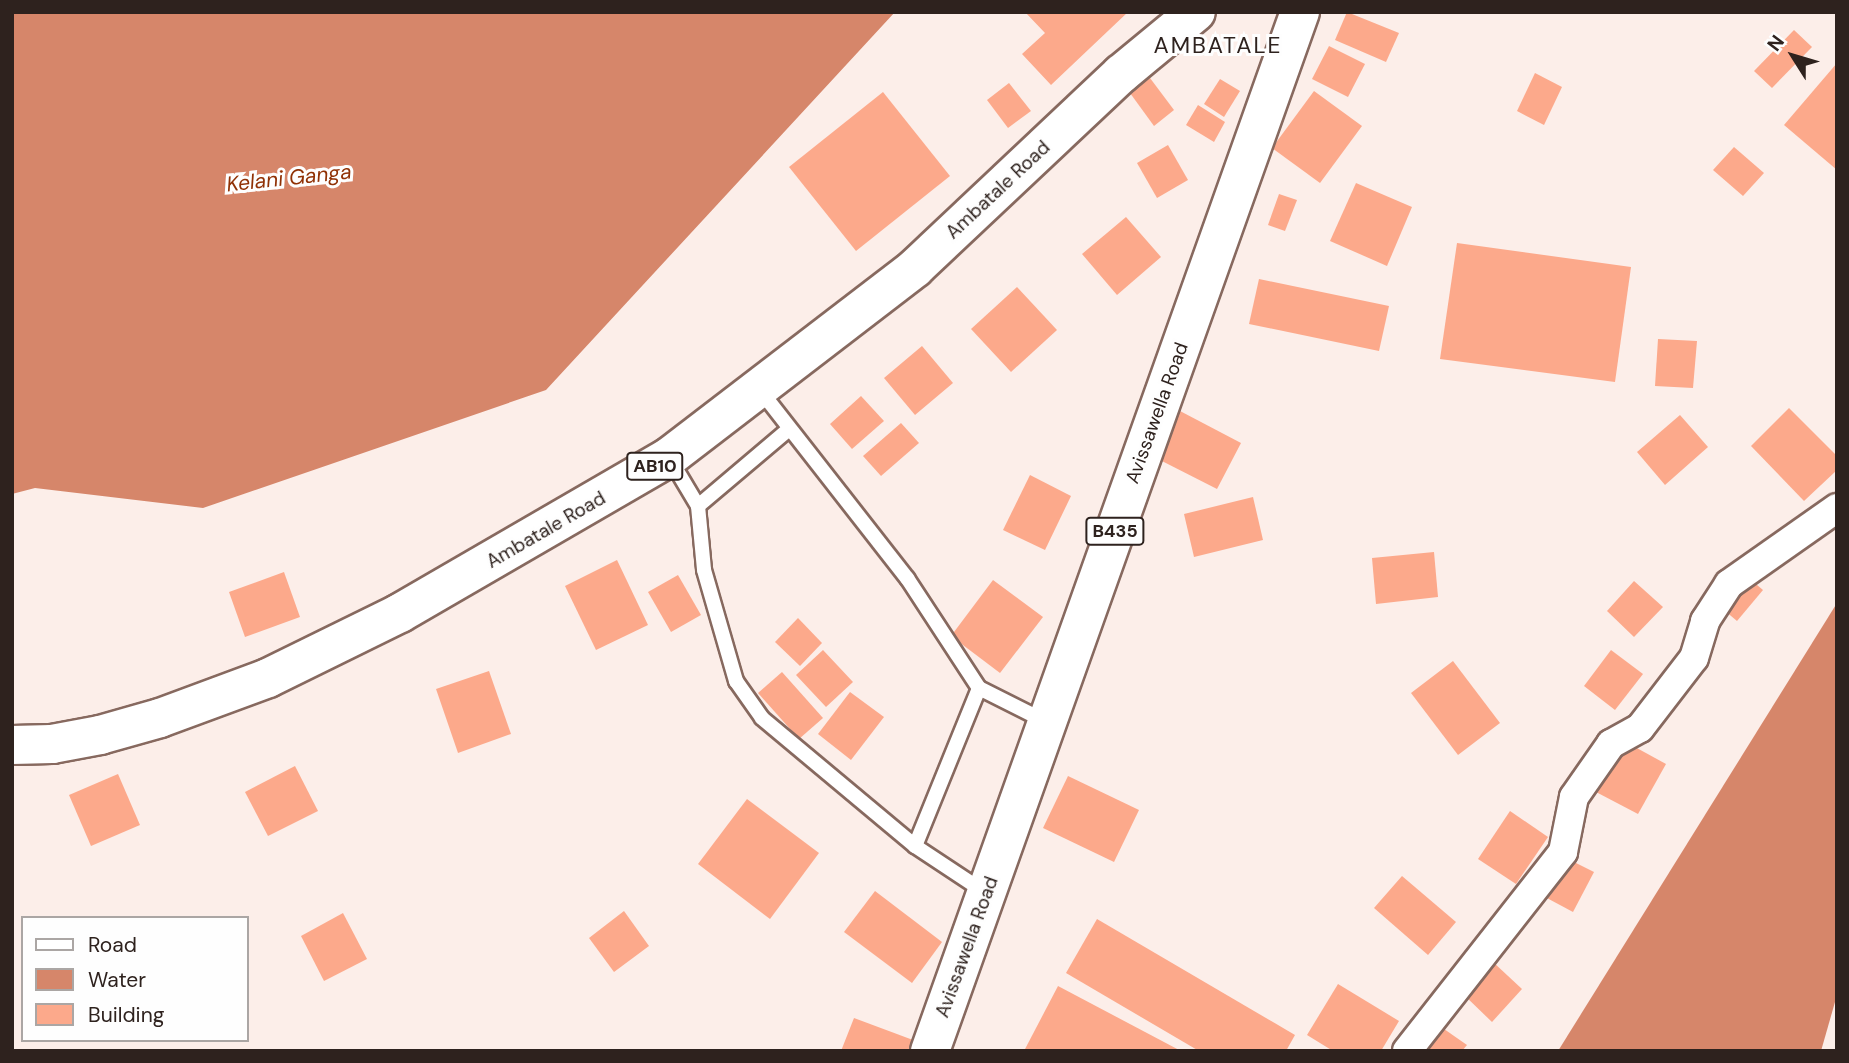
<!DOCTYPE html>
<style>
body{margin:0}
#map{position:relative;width:1849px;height:1063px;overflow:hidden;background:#fceee9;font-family:"DM Sans",sans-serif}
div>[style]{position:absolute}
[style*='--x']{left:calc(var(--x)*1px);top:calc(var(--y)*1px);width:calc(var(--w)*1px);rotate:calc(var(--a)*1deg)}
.water>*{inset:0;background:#d6866a}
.building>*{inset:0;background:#fca98b}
.roads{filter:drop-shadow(2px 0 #87695f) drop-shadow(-2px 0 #87695f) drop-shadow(0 2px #87695f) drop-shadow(0 -2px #87695f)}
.service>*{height:14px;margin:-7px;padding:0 7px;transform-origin:7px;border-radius:7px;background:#fff}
.minor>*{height:28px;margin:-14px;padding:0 14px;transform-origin:14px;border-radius:14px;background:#fff}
.primary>*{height:38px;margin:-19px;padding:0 19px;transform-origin:19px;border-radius:19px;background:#fff}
span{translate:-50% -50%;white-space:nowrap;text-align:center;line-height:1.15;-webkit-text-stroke:6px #fefefe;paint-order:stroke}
.shield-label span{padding:2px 5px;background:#fefefe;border:2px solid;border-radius:5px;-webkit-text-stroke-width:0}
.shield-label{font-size:18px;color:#2e221e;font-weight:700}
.street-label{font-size:19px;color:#2e221e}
.water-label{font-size:21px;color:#903105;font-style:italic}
.quarter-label{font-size:23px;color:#2e221e;letter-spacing:2px}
.frame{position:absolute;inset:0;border:14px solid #2e221e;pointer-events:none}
.legend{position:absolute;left:21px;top:916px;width:228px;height:126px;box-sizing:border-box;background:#fefefe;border:2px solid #aba6a4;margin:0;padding:9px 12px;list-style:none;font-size:21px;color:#2e221e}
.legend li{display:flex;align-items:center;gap:14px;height:35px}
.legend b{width:35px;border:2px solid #aba6a4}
.north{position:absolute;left:1758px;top:21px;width:70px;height:70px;-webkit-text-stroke:5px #fefefe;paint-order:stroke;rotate:307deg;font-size:19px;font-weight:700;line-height:28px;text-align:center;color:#2e221e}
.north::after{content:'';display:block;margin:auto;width:24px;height:32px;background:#2e221e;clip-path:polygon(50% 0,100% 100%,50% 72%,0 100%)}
</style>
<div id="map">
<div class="water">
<div style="clip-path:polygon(12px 12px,895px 12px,546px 390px,203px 508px,35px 488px,12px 494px)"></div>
<div style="clip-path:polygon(1837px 603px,1837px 995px,1821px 1051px,1558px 1051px)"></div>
</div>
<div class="building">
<div style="clip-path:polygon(1025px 12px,1128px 12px,1051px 85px,1022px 54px,1045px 33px)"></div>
<div style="clip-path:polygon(1347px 12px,1399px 33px,1386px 62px,1335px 40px)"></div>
<div style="clip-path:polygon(1794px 30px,1812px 47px,1772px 88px,1754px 71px)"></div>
<div style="clip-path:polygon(1329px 46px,1365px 64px,1348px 97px,1312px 79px)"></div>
<div style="clip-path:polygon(1837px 63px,1837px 170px,1784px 125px)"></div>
<div style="clip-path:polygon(1535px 73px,1562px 87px,1544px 125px,1517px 111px)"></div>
<div style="clip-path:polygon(1150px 78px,1174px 110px,1154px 126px,1130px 93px)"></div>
<div style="clip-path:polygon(1220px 79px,1240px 91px,1224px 117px,1204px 104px)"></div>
<div style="clip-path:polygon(1009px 83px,1031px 111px,1008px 128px,987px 100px)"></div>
<div style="clip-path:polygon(1314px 91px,1362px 126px,1320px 183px,1272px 148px)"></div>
<div style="clip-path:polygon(883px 92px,950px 176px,856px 251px,789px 167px)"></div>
<div style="clip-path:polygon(1198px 105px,1225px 122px,1214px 142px,1186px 125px)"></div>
<div style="clip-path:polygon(1168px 145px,1188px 180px,1157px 198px,1137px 163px)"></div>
<div style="clip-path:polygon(1734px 147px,1764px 173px,1743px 196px,1713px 170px)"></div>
<div style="clip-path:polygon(1356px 183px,1412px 207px,1387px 266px,1330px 241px)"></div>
<div style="clip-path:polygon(1279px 194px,1297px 200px,1285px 231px,1268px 225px)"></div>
<div style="clip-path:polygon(1126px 217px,1161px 257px,1117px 295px,1082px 254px)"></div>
<div style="clip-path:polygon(1457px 243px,1631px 267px,1615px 382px,1440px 359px)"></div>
<div style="clip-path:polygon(1259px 279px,1389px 306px,1379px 351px,1249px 324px)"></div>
<div style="clip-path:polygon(1017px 287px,1057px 330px,1011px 372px,971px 329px)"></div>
<div style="clip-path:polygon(1658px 339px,1697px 341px,1693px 388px,1655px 386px)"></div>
<div style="clip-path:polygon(922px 346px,953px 383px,915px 415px,884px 378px)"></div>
<div style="clip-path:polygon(861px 396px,884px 421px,852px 449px,830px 424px)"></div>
<div style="clip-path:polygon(1789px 408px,1837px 456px,1837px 470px,1804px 501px,1751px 446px)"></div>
<div style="clip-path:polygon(1180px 411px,1241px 443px,1217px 489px,1156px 458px)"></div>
<div style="clip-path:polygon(1680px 415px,1708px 447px,1665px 485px,1637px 452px)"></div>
<div style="clip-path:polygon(901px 423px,919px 443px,881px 476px,863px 456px)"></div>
<div style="clip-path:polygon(1030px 475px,1071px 496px,1045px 550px,1003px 530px)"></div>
<div style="clip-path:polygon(1253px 497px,1263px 540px,1194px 557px,1184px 514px)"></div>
<div style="clip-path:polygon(1434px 552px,1438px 597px,1376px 604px,1372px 558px)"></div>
<div style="clip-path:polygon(617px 560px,648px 625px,596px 650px,565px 586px)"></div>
<div style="clip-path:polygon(284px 572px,300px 617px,245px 637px,229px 592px)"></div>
<div style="clip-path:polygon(1744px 574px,1763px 590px,1737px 621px,1718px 605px)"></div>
<div style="clip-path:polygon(678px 575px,701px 615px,671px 632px,648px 592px)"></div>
<div style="clip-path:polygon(993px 580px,1043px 617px,1000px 673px,951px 636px)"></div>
<div style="clip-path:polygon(1634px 581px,1663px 607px,1634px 637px,1607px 611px)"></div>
<div style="clip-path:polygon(798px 618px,822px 643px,800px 666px,775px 642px)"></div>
<div style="clip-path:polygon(823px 650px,853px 682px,826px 707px,796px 675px)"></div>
<div style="clip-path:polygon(1611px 650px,1643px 674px,1615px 710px,1584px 686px)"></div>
<div style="clip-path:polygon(1453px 661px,1500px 723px,1458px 755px,1411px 693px)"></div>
<div style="clip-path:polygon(489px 671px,511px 734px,458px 753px,436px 689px)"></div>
<div style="clip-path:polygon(782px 672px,823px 718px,799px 739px,758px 693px)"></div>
<div style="clip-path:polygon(850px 692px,884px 717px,851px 760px,818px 734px)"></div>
<div style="clip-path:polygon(1624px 741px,1666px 764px,1638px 814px,1596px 792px)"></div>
<div style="clip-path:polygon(295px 766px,318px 811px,268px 836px,245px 792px)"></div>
<div style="clip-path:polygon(118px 774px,140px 825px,91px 846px,69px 795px)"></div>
<div style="clip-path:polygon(1068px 776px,1139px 810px,1114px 862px,1043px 828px)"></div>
<div style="clip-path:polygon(747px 799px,819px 853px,770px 919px,698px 864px)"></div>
<div style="clip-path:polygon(1510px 811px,1548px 837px,1516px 884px,1478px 859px)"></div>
<div style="clip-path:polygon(1566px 858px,1594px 872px,1573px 912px,1545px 897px)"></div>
<div style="clip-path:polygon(1402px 876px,1456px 922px,1428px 955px,1374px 908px)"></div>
<div style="clip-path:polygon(875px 891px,942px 942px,912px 983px,844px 932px)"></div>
<div style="clip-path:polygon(624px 911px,649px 946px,614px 972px,589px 938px)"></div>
<div style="clip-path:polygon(343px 913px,367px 959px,324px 981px,301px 936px)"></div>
<div style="clip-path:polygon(1097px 919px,1295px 1035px,1286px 1051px,1199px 1051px,1066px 973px)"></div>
<div style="clip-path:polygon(1493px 962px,1522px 989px,1492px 1022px,1463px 994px)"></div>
<div style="clip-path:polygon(1338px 984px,1399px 1021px,1381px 1051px,1333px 1051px,1307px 1035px)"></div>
<div style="clip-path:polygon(1058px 986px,1181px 1051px,1024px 1051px)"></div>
<div style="clip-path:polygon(854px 1018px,913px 1040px,909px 1051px,841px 1051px)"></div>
<div style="clip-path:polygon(1434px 1022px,1467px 1045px,1462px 1051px,1415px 1051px)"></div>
</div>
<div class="roads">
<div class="service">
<div style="--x:760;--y:390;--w:239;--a:52"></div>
<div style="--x:907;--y:578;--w:131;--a:56.8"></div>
<div style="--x:979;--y:688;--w:74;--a:26.6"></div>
<div style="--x:670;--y:459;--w:55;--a:59.2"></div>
<div style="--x:698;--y:506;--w:64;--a:84.6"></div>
<div style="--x:704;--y:570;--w:116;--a:73.9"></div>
<div style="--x:736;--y:681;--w:45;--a:54.9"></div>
<div style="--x:762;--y:718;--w:199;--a:39.9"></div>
<div style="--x:915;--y:846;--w:82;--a:33.5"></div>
<div style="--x:698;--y:506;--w:119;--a:-40.2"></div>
<div style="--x:915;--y:846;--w:170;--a:-67.9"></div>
</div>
<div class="minor">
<div style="--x:1407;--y:1051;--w:253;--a:-51.9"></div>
<div style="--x:1563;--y:852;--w:56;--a:-78.7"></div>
<div style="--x:1574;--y:797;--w:65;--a:-55.1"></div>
<div style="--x:1611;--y:744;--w:33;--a:-29"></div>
<div style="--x:1640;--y:728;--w:88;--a:-52.4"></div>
<div style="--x:1694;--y:658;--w:39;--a:-73"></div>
<div style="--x:1705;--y:621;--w:44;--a:-57"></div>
<div style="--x:1729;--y:584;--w:132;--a:-35.1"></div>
</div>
<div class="primary">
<div style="--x:12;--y:745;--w:40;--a:-1.4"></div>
<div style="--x:52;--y:744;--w:49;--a:-10.6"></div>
<div style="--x:100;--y:735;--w:62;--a:-15.8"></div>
<div style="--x:160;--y:718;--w:115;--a:-20.3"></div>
<div style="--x:268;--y:678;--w:147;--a:-26.2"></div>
<div style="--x:400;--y:613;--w:311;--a:-30.1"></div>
<div style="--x:669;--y:457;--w:310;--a:-37.5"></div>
<div style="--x:915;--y:268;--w:283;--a:-43.3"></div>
<div style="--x:1121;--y:74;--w:97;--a:-39.6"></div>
<div style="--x:930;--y:1051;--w:1103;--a:-70.4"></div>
</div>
</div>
<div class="shield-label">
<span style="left:655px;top:466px">AB10</span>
<span style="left:1115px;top:531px">B435</span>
</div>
<div class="street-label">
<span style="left:998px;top:190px;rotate:-43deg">Ambatale Road</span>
<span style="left:1157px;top:413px;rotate:-70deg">Avissawella Road</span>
<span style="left:546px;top:530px;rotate:-30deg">Ambatale Road</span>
<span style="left:967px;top:947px;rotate:-70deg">Avissawella Road</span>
</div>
<div class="water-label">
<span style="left:289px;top:178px;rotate:-6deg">Kelani Ganga</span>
</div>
<div class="quarter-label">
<span style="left:1218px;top:45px">AMBATALE</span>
</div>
<div class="frame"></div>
<ul class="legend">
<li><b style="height:9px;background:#fff"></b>Road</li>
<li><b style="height:19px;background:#d6866a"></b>Water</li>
<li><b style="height:19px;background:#fca98b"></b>Building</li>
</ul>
<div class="north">N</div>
</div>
